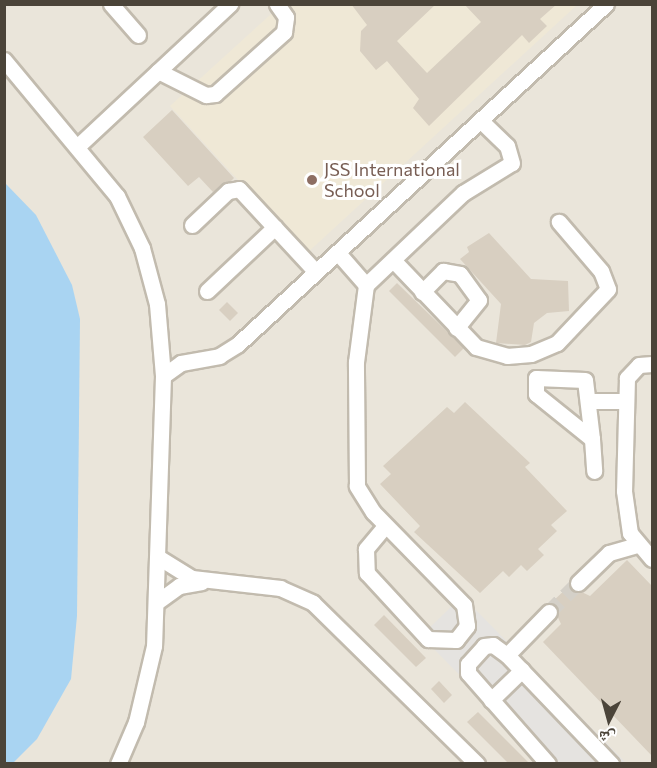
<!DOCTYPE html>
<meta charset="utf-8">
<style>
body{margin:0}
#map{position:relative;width:657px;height:768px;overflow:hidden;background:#f6f3ec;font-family:Commissioner,"Noto Naskh Arabic",sans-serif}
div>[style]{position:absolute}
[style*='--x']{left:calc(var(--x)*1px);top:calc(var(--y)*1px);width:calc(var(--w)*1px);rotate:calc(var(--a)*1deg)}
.residential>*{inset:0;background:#eae5da}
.education>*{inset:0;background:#efe8d6}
.parking>*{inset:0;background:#e5e3e0}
.water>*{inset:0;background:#a9d4f2}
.building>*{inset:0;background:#d8cfc1}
.minor-tunnel>*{height:15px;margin-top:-7.5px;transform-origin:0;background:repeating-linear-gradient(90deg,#d4d0c8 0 15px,transparent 0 23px)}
.roads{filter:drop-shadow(2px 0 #c2bbae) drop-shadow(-2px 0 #c2bbae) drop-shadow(0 2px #c2bbae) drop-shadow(0 -2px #c2bbae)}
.minor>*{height:15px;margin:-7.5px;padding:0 7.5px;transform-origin:7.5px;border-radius:7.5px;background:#fff}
.dots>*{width:16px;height:16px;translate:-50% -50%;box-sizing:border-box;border:3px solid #fff;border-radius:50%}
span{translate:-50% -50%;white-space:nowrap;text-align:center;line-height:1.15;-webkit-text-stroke:6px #fff;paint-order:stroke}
.education-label{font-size:18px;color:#785e54}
.left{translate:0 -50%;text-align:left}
.frame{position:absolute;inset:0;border:6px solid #4b4439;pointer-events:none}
.north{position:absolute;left:579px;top:690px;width:60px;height:60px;-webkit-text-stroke:4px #fff;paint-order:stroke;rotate:186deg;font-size:16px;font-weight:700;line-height:24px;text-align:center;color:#4b4439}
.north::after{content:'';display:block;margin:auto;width:21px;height:27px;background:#4b4439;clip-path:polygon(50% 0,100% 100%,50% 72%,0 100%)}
</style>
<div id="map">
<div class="residential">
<div style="clip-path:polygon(4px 5px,652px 5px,652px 763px,5px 763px)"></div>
</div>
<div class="education">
<div style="clip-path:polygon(281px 5px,577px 5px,306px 254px,170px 106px)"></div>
</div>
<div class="parking">
<div style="clip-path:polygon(452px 606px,472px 606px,626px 763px,547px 763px,421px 636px)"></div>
</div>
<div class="water">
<div style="clip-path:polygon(5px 183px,36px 215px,72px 285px,80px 319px,77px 616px,71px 679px,37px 739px,12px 764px,4px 763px)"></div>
</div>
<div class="building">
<div style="clip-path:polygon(351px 4px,436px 4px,397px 41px,427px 73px,481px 22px,464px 4px,557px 4px,540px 19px,547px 26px,529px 43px,522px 35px,429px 126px,413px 108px,419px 99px,387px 61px,376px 70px,360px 51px,361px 31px,367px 25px)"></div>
<div style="clip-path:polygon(172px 110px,234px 178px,231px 181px,213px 192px,199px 177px,188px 186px,143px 137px)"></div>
<div style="clip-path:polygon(489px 233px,531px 279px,568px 281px,569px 311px,547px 313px,534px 323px,531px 342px,525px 345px,496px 343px,501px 304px,460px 259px,469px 252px,467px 247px)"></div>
<div style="clip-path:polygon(397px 283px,464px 348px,455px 357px,389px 291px)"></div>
<div style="clip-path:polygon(227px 302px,238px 313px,230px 321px,219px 310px)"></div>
<div style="clip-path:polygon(465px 402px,530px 463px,525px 467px,567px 511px,551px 525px,557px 531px,538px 549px,544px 555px,527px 571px,521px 565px,509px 577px,503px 571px,480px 593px,414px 532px,420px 526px,380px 484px,391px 474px,383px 466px,447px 407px,454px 413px)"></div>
<div style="clip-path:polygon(627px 560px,652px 586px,652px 756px,543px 642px,561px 624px,551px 603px,569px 586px,590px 596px)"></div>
<div style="clip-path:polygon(384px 615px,426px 658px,416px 667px,374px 625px)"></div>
<div style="clip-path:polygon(439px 681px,452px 695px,444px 703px,431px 689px)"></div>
<div style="clip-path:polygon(478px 712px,530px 764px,509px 764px,467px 722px)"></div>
</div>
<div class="minor-tunnel">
<div style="--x:549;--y:612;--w:41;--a:-45"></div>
</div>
<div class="roads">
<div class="minor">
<div style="--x:111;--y:4;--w:41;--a:48.9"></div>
<div style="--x:4;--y:60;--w:177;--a:50.3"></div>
<div style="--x:117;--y:196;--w:58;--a:64.3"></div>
<div style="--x:142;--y:248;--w:58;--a:75"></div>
<div style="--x:157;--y:304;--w:72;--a:85.2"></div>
<div style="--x:163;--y:376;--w:270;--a:91.9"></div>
<div style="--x:154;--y:646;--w:78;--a:103.3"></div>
<div style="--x:136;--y:722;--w:46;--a:113.2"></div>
<div style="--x:158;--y:71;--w:54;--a:26.6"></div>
<div style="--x:206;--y:95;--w:9;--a:-6"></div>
<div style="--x:215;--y:94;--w:93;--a:-41.9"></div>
<div style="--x:284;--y:32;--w:15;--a:-82"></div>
<div style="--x:286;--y:17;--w:16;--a:-125"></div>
<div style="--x:79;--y:145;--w:207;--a:-43"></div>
<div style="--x:192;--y:225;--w:50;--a:-43.4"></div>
<div style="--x:228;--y:191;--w:11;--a:-10"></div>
<div style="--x:239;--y:189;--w:113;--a:47.1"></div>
<div style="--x:338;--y:253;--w:43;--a:48.8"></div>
<div style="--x:393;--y:260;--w:120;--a:46.3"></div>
<div style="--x:476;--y:347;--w:32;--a:16"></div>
<div style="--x:507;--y:356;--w:24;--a:-5"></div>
<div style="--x:531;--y:354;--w:28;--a:-23"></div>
<div style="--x:557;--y:343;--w:74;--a:-46.6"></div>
<div style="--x:608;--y:289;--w:19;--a:-111"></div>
<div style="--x:601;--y:271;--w:65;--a:-130.6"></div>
<div style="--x:207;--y:291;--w:93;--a:-43.3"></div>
<div style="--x:422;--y:292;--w:30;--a:-45"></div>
<div style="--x:443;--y:271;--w:17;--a:10"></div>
<div style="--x:460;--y:274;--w:32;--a:54"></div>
<div style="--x:479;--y:300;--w:36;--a:129"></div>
<div style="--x:652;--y:364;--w:13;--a:176"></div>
<div style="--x:639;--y:365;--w:18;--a:133"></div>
<div style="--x:627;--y:378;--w:113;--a:91.5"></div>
<div style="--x:624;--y:491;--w:42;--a:81.9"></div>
<div style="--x:630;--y:533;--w:34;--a:50"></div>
<div style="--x:163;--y:376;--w:22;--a:-36"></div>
<div style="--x:181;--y:363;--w:39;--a:-10"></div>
<div style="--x:219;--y:356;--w:22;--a:-32"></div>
<div style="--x:238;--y:344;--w:501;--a:-42.74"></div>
<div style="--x:590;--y:401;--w:36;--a:0"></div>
<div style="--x:592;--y:439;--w:59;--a:-96.8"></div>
<div style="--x:585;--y:380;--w:49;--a:-177.7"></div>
<div style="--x:536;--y:378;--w:16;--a:90"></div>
<div style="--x:536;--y:394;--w:72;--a:38.8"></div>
<div style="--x:592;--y:439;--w:32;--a:86"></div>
<div style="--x:385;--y:526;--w:30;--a:130"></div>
<div style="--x:366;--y:549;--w:24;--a:88"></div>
<div style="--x:367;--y:573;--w:90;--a:47.3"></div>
<div style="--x:428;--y:639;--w:28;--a:2"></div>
<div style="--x:456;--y:640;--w:18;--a:-52"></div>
<div style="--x:467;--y:626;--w:21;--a:-98"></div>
<div style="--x:464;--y:605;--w:130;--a:-134.4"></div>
<div style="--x:373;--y:512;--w:31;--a:-122"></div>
<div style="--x:357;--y:486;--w:124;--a:-90.5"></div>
<div style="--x:356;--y:362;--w:78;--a:-82.6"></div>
<div style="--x:366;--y:285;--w:134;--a:-43.5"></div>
<div style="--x:463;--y:193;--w:57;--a:-31.5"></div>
<div style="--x:512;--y:163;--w:18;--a:-106"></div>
<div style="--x:507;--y:146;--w:36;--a:-136"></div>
<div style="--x:158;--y:557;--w:40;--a:32"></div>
<div style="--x:192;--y:578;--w:89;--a:6.5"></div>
<div style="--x:280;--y:588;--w:36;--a:24"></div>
<div style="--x:313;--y:603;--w:230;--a:44.5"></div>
<div style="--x:578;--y:583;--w:43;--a:-44.1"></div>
<div style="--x:609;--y:553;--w:29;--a:-16"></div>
<div style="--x:157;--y:602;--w:27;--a:-36"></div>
<div style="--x:179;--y:586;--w:23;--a:-10"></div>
<div style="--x:507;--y:655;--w:60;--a:-45.7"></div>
<div style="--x:491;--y:700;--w:43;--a:-44.1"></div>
<div style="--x:548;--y:764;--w:121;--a:-131.3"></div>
<div style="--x:468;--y:673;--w:9;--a:-90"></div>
<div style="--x:468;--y:664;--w:24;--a:-48"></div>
<div style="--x:484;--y:646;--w:9;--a:-6"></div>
<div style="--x:493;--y:645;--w:17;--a:36"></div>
<div style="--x:507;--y:655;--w:151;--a:46.3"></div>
</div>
</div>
<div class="dots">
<div style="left:312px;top:180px;background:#8d6e63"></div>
</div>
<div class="education-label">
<span class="left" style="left:324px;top:180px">JSS International<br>School</span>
</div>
<div class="frame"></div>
<div class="north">ش</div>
</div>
